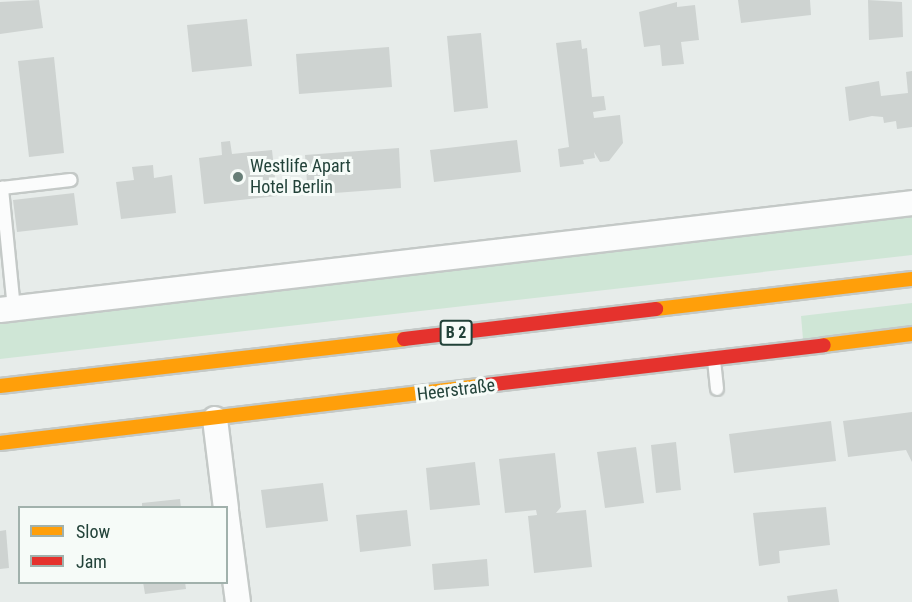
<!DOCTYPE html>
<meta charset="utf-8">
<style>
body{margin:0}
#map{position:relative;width:912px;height:602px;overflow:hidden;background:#e7ecea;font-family:"Roboto Condensed",sans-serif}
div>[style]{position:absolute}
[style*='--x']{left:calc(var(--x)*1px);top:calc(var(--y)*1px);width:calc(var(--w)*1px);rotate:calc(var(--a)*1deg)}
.green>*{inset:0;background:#cfe6d6}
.building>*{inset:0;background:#ced3d1}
.roads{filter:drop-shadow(2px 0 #c4c9c7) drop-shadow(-2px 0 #c4c9c7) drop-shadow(0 2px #c4c9c7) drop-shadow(0 -2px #c4c9c7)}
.lane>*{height:12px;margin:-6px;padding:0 6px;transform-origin:6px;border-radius:6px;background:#fbfcfc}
.street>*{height:24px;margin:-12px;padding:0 12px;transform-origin:12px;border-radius:12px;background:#fbfcfc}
.slow>*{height:14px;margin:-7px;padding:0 7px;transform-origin:7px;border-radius:7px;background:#ff9f0a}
.jam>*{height:14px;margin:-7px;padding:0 7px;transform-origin:7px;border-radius:7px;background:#e5322d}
.dots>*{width:16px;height:16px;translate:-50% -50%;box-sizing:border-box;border:3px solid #f6fbf8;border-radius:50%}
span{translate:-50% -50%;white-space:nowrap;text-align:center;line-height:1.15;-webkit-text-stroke:6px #f6fbf8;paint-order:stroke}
.shield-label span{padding:2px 4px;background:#f6fbf8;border:2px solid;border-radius:4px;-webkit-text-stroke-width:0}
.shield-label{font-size:16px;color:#224239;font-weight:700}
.poi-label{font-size:18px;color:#224239}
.left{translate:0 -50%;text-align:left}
.street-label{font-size:18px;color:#224239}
.legend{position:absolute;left:18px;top:506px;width:210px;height:78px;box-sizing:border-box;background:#f6fbf8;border:2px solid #a1b1ac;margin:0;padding:8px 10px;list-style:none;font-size:18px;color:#224239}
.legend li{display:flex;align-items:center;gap:12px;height:30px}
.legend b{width:30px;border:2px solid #a1b1ac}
</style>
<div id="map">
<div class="green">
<div style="clip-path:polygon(912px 211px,912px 255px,0 359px,0 319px)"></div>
<div style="clip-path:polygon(912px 303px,912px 326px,803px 339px,801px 316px)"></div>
</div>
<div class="building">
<div style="clip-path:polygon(39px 0,43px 28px,0 34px,0 2px)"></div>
<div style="clip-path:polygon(738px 0,810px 0,811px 15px,741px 23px)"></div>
<div style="clip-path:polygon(868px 0,902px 2px,903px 37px,869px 40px)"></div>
<div style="clip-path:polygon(677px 2px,677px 7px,695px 5px,699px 40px,681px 42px,684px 64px,662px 66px,660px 45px,644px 47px,639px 12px)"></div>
<div style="clip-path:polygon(247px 19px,252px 66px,192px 72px,187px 25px)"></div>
<div style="clip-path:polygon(481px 33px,488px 108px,454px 112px,447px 36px)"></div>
<div style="clip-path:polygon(581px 40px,582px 49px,587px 48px,592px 97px,604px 96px,606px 110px,593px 112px,594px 118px,620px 115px,623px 143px,609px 161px,600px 162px,594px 152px,595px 158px,583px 160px,584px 164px,560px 167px,558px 149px,569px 147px,556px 43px)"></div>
<div style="clip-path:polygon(389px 47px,392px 87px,299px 94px,296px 54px)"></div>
<div style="clip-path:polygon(54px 57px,64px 153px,29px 157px,18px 61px)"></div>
<div style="clip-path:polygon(912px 71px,912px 127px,897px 129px,896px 121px,884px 123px,883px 117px,872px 116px,849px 121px,845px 87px,879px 81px,881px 96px,908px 93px,906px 72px)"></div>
<div style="clip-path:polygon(517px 140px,521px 172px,434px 182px,430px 150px)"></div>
<div style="clip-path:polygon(230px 141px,232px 154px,272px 150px,277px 196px,204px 204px,199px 158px,222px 155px,221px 142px)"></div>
<div style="clip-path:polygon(399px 148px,401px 188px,308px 195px,305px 155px)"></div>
<div style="clip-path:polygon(153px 165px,154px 178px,172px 175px,176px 213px,121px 219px,116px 182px,134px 180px,132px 167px)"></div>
<div style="clip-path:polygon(74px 193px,78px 225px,17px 232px,13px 200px)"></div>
<div style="clip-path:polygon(912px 412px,912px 462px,906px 450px,848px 457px,843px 421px)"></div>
<div style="clip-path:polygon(831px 421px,836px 461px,734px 473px,729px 434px)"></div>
<div style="clip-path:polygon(676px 442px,681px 490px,656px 493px,651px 445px)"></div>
<div style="clip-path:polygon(636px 447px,644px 503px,605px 508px,597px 452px)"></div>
<div style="clip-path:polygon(555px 453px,561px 507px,556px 513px,586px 510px,592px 567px,534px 573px,528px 516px,537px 515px,536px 510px,505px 513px,499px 459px)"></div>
<div style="clip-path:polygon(475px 462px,480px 505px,430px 510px,426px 468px)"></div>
<div style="clip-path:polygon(323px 483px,328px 521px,266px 528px,261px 490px)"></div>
<div style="clip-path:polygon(180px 499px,181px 508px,142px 508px,142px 503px)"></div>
<div style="clip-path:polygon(826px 507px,830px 545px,779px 551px,780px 563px,759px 566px,753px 513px)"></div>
<div style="clip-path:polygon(407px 510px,411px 546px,360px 552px,356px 515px)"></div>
<div style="clip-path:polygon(6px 530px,9px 568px,0 569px,0 531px)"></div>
<div style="clip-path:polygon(487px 559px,489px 586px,434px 590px,432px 564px)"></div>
<div style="clip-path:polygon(143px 582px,185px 582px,186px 589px,145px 594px)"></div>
<div style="clip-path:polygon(837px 589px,839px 602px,788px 602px,787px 596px)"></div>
</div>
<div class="roads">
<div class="lane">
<div style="--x:14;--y:309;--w:122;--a:-95.7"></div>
<div style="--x:2;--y:188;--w:69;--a:-6.6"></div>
<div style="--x:714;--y:360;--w:29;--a:84"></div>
</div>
<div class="street">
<div style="--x:0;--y:310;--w:918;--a:-6.69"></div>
<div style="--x:215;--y:419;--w:90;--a:83"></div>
<div style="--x:226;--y:511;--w:92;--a:82.5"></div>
</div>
<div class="slow">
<div style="--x:656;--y:309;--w:258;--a:-6.7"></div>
<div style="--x:824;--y:345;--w:89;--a:-7.1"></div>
<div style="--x:0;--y:386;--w:407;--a:-6.6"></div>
<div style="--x:0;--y:443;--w:489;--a:-6.8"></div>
</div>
<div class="jam">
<div style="--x:404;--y:339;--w:254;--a:-6.8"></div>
<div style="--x:486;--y:385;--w:340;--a:-6.7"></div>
</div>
</div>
<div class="dots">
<div style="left:238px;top:177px;background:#677e77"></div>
</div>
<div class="shield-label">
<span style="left:456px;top:333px">B 2</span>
</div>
<div class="poi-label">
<span class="left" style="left:250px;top:177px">Westlife Apart<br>Hotel Berlin</span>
</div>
<div class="street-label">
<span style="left:456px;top:390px;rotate:-7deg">Heerstraße</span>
</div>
<ul class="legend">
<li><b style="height:8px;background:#ff9f0a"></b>Slow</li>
<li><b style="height:8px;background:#e5322d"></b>Jam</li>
</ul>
</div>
